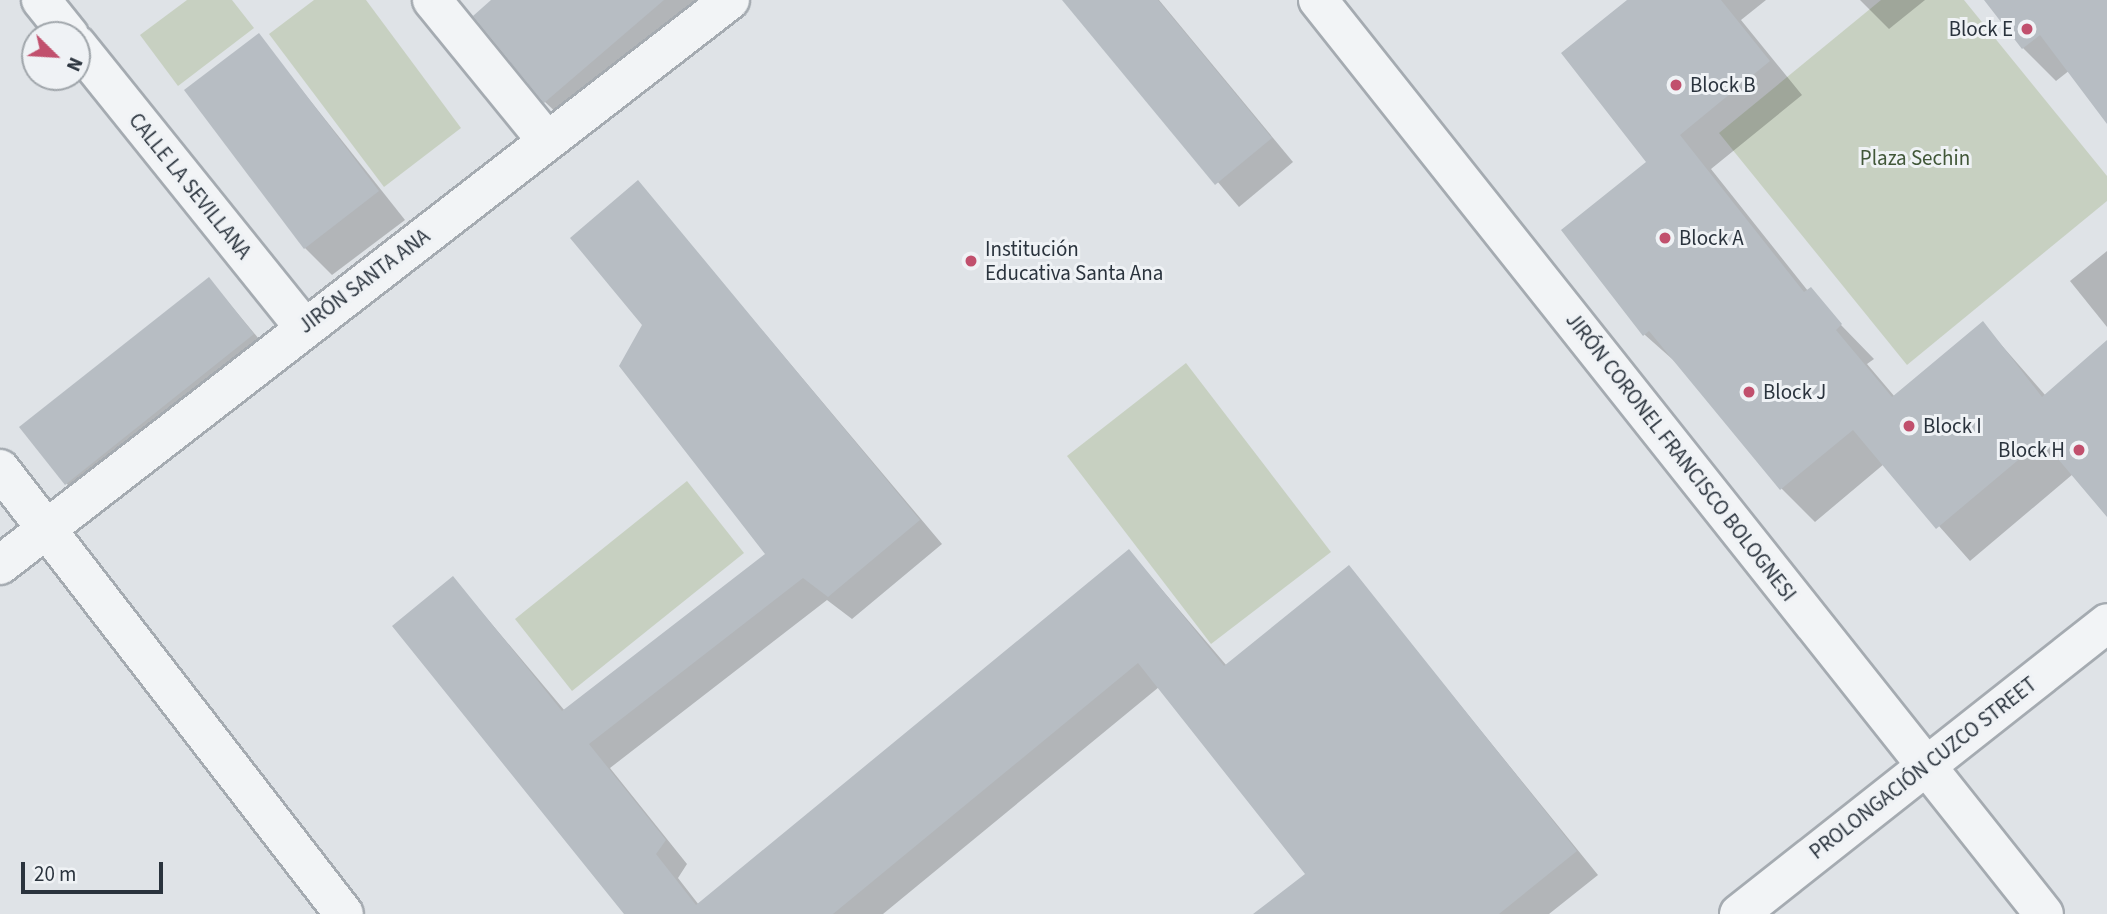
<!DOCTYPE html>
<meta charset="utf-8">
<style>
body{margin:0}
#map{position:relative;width:2107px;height:914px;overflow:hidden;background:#dfe3e7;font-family:"Source Sans 3",sans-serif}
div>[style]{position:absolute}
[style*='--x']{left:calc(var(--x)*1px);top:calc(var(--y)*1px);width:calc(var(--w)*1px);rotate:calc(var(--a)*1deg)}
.green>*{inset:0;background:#c7d0c1}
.shadow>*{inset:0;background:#0003}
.building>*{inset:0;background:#b7bdc3}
.roads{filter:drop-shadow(2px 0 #a5abb1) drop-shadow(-2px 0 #a5abb1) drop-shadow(0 2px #a5abb1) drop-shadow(0 -2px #a5abb1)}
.minor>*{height:38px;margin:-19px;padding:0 19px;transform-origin:19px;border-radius:19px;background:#f2f4f6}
.dots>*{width:19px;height:19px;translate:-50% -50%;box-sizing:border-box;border:4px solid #eff2f5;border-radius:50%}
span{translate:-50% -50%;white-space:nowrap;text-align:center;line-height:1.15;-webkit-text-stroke:6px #eff2f5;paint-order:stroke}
.poi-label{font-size:21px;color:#2a333d}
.right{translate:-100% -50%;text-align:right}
.left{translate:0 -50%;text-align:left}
.park-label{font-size:21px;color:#415738}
.street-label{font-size:21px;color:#2a333d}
.north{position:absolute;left:21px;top:21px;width:70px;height:70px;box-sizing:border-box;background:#eff2f5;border:2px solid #a0a6ab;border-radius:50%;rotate:114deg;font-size:19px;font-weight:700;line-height:28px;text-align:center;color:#2a333d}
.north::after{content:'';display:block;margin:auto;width:24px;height:32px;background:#c1506d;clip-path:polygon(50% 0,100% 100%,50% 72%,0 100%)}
.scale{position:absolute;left:21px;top:862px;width:142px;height:32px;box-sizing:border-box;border:4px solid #2a333d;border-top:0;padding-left:9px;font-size:21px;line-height:24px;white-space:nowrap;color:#2a333d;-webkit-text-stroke:5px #eff2f5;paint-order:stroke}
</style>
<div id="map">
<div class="green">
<div style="clip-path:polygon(187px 0,232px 0,254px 28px,178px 86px,140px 35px)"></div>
<div style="clip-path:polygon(314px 0,366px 0,461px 128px,384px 187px,269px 34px)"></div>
<div style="clip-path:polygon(1881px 0,1964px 0,2107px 176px,2107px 201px,1907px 365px,1719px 133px)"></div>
<div style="clip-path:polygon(1186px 363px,1331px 552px,1211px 644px,1067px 456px)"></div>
<div style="clip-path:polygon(687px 481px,744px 553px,572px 691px,515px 619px)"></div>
</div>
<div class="shadow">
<div style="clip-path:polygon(494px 0,701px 0,562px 118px,545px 102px)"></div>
<div style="clip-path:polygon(1064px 0,1159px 0,1293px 162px,1239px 207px)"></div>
<div style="clip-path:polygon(1628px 0,1766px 0,1741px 20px,1802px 95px,1711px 169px,1808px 291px,1874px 359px,1867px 364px,1895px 397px,1983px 324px,2046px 396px,2107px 343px,2107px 515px,2073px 474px,1970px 561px,1884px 464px,1815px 522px,1782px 489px,1680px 366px,1645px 335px,1563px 230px,1648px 163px)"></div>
<div style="clip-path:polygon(1860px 0,1925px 0,1889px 29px)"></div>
<div style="clip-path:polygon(2004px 0,2107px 0,2107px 116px,2070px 70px,2056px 81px,2023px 48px)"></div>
<div style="clip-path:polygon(259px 36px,405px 220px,332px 275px,305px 248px)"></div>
<div style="clip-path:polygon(638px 183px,942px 544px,852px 619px,827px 600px,610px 768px,687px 864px,678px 878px,699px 905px,1129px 551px,1227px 666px,1349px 568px,1598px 875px,1549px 914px,1256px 914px,1308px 874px,1159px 687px,883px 914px,626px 914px,453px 578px,565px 711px,767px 554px,645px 325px)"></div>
<div style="clip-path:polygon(2107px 251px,2107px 327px,2070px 281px)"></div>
<div style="clip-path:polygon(209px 279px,269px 351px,83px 500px,66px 483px)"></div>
</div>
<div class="building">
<div style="clip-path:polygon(491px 0,664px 0,544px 103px,473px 16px)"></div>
<div style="clip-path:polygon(1062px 0,1158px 0,1272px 138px,1215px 185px)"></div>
<div style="clip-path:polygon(1627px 0,1721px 0,1770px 61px,1680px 135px,1804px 292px,1811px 287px,1842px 324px,1836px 330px,1892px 397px,1983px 321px,2042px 397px,2107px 340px,2107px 517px,2042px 440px,1936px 529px,1853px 430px,1780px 490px,1649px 331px,1643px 336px,1561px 230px,1646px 162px,1561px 53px)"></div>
<div style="clip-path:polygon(1984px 0,2107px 0,2107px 124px,2040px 35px,2022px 49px)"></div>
<div style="clip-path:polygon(259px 33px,379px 191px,304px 249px,184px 90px)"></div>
<div style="clip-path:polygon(638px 180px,920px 520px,828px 597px,803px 578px,589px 744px,666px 840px,656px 854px,696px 905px,1129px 549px,1224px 666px,1349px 565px,1577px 851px,1499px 914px,1253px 914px,1305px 874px,1138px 663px,833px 914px,624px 914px,392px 626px,453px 576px,562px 711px,765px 554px,619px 366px,642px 325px,570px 238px)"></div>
<div style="clip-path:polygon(209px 277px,254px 334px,65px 485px,19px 427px)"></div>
</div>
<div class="roads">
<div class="minor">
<div style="--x:41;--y:0;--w:45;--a:51.3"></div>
<div style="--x:432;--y:0;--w:182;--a:50.8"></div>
<div style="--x:1318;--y:0;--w:1167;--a:51.54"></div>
<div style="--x:77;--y:45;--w:362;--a:51.2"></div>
<div style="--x:0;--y:469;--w:562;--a:52.29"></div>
<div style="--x:0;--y:565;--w:923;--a:-37.74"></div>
<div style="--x:1739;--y:914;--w:469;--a:-38.3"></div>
</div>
</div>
<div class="dots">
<div style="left:2027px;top:29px;background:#c1506d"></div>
<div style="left:1676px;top:85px;background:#c1506d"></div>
<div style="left:1665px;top:238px;background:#c1506d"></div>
<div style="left:971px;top:261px;background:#c1506d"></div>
<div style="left:1749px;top:392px;background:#c1506d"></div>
<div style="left:1909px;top:426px;background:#c1506d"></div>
<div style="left:2079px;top:450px;background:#c1506d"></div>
</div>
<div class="poi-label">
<span class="right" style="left:2013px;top:29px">Block E</span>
<span class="left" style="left:1690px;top:85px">Block B</span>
<span class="left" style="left:1679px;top:238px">Block A</span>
<span class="left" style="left:985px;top:261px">Institución<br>Educativa Santa Ana</span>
<span class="left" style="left:1763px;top:392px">Block J</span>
<span class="left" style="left:1923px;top:426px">Block I</span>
<span class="right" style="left:2065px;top:450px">Block H</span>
</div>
<div class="park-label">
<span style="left:1915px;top:158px">Plaza Sechin</span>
</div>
<div class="street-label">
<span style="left:190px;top:186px;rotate:51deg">CALLE LA SEVILLANA</span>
<span style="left:364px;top:281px;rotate:-37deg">JIRÓN SANTA ANA</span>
<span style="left:1681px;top:457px;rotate:52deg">JIRÓN CORONEL FRANCISCO BOLOGNESI</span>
<span style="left:1923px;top:768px;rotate:-38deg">PROLONGACIÓN CUZCO STREET</span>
</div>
<div class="north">N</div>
<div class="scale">20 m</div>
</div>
